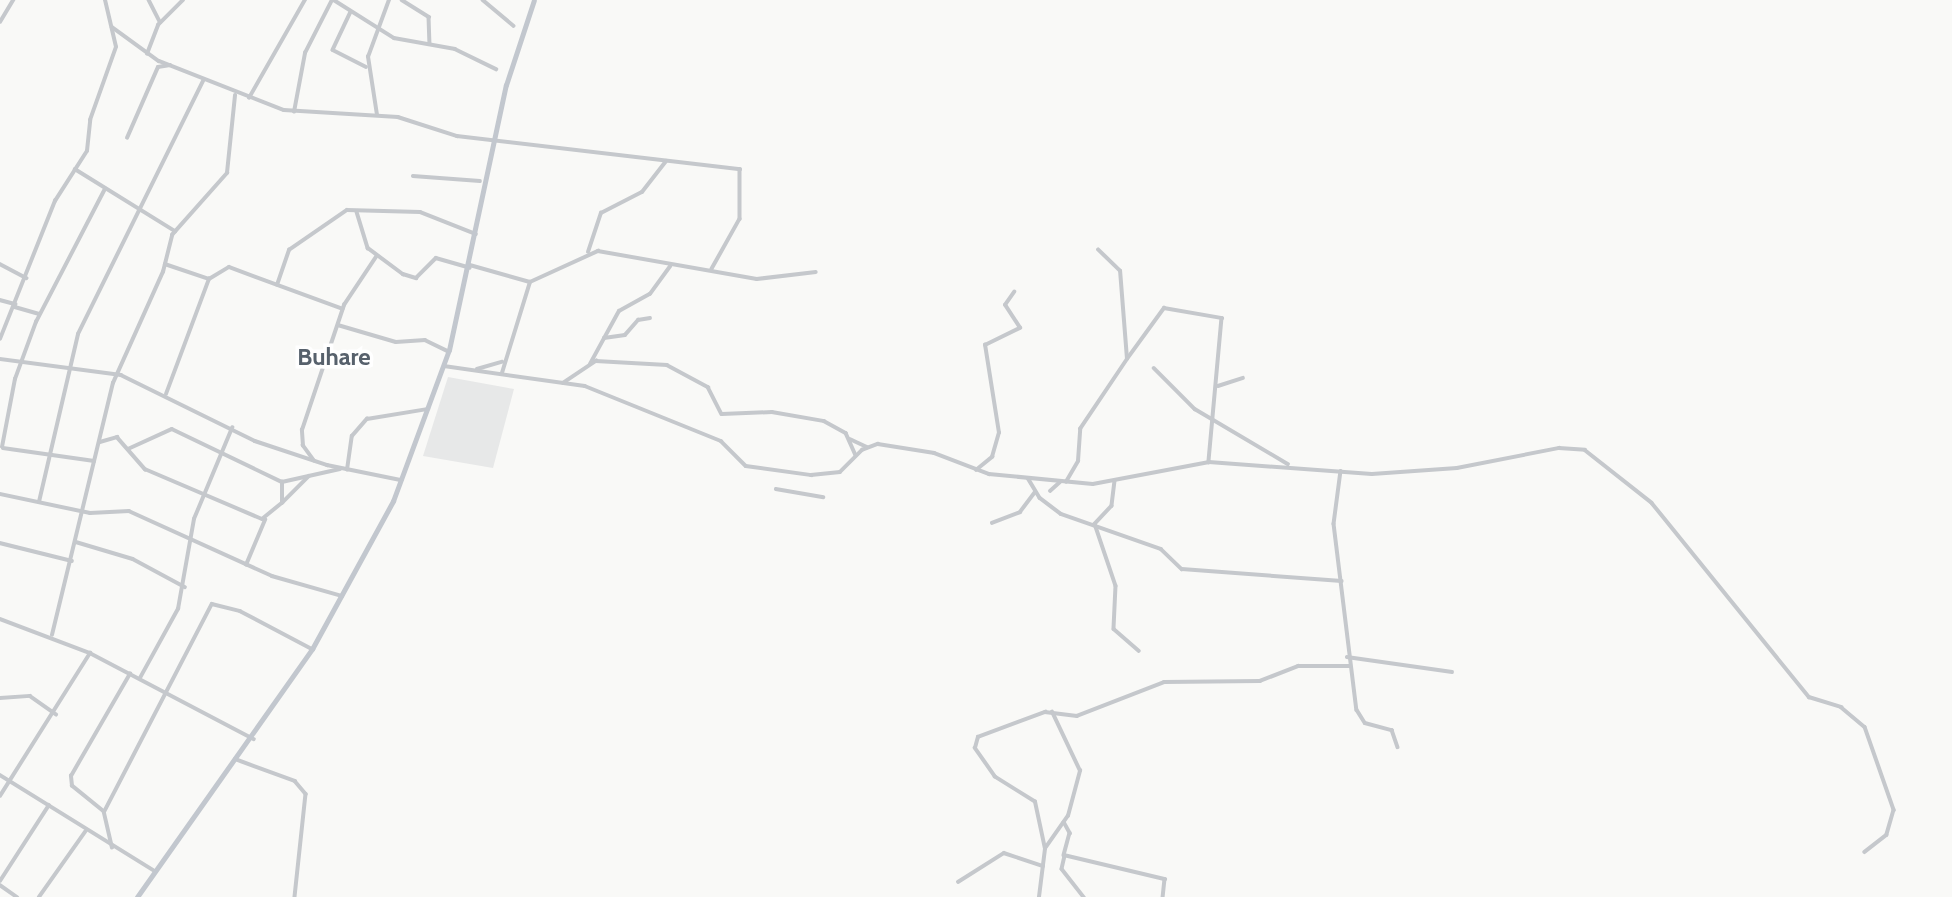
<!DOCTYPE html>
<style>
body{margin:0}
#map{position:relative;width:1952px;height:897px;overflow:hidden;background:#f9f9f7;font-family:Cabin,sans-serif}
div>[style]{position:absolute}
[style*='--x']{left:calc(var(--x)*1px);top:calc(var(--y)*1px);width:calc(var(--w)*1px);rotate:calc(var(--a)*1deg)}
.built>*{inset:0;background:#e7e8e8}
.minor>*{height:3.5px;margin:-1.75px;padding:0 1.75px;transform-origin:1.75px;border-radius:1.75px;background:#c5c8cc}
.secondary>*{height:5px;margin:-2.5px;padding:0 2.5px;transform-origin:2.5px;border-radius:2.5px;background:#c2c7ce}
span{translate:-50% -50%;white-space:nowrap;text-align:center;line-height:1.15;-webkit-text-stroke:7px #fff;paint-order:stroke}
.quarter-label{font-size:24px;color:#57616c;font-weight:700}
</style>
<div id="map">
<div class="built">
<div style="clip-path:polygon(448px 377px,514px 389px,493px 468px,423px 456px)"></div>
</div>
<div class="minor">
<div style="--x:149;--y:0;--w:25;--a:63"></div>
<div style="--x:334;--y:0;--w:71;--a:32.3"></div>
<div style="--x:394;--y:38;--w:62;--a:10.2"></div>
<div style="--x:455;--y:49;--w:46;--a:26"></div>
<div style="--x:402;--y:0;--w:32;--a:32"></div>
<div style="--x:429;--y:17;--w:26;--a:88"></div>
<div style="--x:483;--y:0;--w:40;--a:40"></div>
<div style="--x:351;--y:12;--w:42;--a:115.3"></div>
<div style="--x:333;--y:50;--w:37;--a:27"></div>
<div style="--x:0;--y:22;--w:26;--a:-59"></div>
<div style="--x:112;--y:27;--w:58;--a:35.9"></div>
<div style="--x:159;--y:61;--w:134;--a:21.4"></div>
<div style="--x:284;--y:110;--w:114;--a:3.5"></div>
<div style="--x:398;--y:117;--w:62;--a:17.9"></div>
<div style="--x:457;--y:136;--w:285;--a:6.7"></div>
<div style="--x:740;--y:169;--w:50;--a:90"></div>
<div style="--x:740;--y:219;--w:57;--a:119.2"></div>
<div style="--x:147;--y:54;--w:31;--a:-69"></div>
<div style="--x:158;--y:25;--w:35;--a:-45"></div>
<div style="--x:249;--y:98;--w:113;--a:-60.3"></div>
<div style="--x:294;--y:112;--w:60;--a:-79.4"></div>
<div style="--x:305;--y:53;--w:59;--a:-63"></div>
<div style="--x:377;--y:115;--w:59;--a:-98.8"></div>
<div style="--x:368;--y:57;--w:61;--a:-69.8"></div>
<div style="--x:127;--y:138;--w:77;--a:-66.4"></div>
<div style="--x:158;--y:67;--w:12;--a:-9"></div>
<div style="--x:75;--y:169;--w:118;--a:31.8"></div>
<div style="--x:413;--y:176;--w:67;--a:4.3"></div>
<div style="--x:357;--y:212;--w:38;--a:73"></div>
<div style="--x:368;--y:248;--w:44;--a:36.6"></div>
<div style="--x:403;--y:274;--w:14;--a:17"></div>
<div style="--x:416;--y:278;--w:28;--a:-45"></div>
<div style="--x:436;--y:258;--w:35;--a:16"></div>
<div style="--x:588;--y:252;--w:41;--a:-71.6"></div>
<div style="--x:601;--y:213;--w:46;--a:-27.1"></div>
<div style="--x:642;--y:192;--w:39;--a:-52"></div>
<div style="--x:0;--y:264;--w:30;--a:28"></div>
<div style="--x:165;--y:264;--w:46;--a:18.8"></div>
<div style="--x:209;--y:279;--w:23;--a:-31"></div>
<div style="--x:229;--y:267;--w:121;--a:20.2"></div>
<div style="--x:470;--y:265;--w:62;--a:15.8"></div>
<div style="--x:530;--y:282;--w:75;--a:-24.5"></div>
<div style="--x:598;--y:251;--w:161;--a:10"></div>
<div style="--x:757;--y:279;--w:59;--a:-6.8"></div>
<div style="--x:277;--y:285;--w:37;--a:-71"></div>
<div style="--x:289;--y:250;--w:70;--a:-34.6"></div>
<div style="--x:347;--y:210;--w:73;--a:1.6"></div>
<div style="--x:420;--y:212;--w:60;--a:21.4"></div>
<div style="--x:0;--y:300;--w:16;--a:15"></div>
<div style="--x:15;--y:307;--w:25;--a:16"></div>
<div style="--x:338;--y:325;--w:60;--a:16.3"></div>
<div style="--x:396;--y:342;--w:29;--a:-4"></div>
<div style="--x:425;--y:340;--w:25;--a:26"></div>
<div style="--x:604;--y:338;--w:21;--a:-8"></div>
<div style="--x:625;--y:335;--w:20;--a:-49"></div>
<div style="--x:638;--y:320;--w:12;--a:-9"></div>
<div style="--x:0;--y:339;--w:149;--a:-68.3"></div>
<div style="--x:55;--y:201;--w:59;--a:-57.4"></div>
<div style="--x:87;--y:151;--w:31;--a:-84"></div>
<div style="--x:90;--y:120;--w:77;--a:-70.4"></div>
<div style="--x:116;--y:47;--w:48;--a:-103.2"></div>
<div style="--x:0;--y:359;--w:122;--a:7.5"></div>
<div style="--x:121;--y:375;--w:149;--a:26.2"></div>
<div style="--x:255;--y:441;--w:76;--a:18.4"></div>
<div style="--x:327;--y:465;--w:76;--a:11.5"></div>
<div style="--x:1127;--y:359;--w:63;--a:-54"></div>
<div style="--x:1164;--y:308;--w:59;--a:9.8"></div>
<div style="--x:1222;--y:318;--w:145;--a:95.2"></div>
<div style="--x:590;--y:364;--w:60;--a:-61.3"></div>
<div style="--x:619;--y:311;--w:35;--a:-29"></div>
<div style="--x:650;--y:294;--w:34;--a:-54"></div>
<div style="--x:444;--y:366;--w:142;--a:8.1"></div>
<div style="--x:585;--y:386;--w:147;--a:22"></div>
<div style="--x:721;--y:441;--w:35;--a:45"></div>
<div style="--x:746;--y:466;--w:66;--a:7.9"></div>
<div style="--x:811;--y:475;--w:29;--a:-6"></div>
<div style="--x:840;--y:472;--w:31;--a:-45"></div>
<div style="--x:862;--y:450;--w:17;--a:-21"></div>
<div style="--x:878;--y:444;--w:57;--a:9.1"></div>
<div style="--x:934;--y:453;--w:59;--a:20.9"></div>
<div style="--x:989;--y:474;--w:104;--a:5.5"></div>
<div style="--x:1093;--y:484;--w:118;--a:-10.7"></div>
<div style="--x:1209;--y:462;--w:163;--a:4.2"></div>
<div style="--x:1372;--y:474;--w:85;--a:-4"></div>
<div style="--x:1457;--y:468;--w:104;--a:-11.1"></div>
<div style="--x:1559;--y:448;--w:26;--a:4"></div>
<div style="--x:1585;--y:450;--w:85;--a:38.3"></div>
<div style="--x:1652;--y:503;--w:250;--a:51"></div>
<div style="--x:1809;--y:697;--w:34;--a:17"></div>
<div style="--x:1841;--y:707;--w:31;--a:40"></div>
<div style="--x:1865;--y:727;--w:88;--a:70.7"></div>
<div style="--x:1894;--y:810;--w:26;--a:106"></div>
<div style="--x:1887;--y:835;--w:28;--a:142"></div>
<div style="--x:1154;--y:368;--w:58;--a:45"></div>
<div style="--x:1195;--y:409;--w:108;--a:30.6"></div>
<div style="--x:477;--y:369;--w:26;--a:-16"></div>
<div style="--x:502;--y:373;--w:95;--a:-72.9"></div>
<div style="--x:563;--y:383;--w:40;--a:-34"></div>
<div style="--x:596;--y:361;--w:71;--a:3.2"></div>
<div style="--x:667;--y:365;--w:47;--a:28.2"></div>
<div style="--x:708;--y:387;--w:30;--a:63"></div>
<div style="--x:722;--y:414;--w:50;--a:-2.3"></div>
<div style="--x:772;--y:412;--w:53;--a:9.8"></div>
<div style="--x:824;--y:421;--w:25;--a:29"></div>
<div style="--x:846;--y:433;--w:24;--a:66"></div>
<div style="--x:1218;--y:386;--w:26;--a:-18"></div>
<div style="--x:166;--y:394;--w:123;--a:-69.5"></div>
<div style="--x:850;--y:439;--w:19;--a:25"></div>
<div style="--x:100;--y:442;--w:18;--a:-16"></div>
<div style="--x:117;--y:437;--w:43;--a:48.8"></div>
<div style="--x:145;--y:469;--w:127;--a:23.1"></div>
<div style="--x:262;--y:519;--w:26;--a:-39"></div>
<div style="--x:282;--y:503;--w:21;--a:-90"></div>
<div style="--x:282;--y:482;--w:59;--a:-12.6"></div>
<div style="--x:2;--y:447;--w:69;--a:-79.2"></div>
<div style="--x:15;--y:379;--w:61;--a:-69.8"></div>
<div style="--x:36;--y:322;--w:150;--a:-62.6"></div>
<div style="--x:3;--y:448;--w:92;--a:8.1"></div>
<div style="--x:128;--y:449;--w:48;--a:-24.4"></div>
<div style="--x:172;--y:429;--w:122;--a:25.7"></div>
<div style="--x:314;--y:461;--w:19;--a:-126"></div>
<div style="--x:303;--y:446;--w:16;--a:-94"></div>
<div style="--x:302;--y:430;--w:132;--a:-71.4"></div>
<div style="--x:344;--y:305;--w:58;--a:-56.3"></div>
<div style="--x:347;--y:470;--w:34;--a:-82"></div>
<div style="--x:352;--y:436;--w:23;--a:-49"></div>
<div style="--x:367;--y:419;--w:62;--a:-9.3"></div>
<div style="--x:976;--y:470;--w:21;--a:-39"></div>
<div style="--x:992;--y:457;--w:25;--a:-74"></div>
<div style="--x:999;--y:433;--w:89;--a:-99"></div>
<div style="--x:985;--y:345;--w:39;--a:-26"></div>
<div style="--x:1020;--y:328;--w:27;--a:-123"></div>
<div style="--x:1005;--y:305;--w:16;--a:-55"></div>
<div style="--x:1341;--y:471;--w:53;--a:97.5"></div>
<div style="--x:1334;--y:524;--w:187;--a:83"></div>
<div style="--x:1357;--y:710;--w:15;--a:58"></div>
<div style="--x:1365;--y:723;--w:28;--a:15"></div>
<div style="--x:1392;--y:730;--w:18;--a:71"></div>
<div style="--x:1028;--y:478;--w:23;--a:59"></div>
<div style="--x:1040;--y:498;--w:26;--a:37"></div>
<div style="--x:1061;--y:514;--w:106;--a:19.3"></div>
<div style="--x:1161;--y:549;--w:29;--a:44"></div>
<div style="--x:1182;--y:569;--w:160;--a:4.3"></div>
<div style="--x:1115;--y:481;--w:25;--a:97"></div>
<div style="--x:1112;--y:506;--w:25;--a:133"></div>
<div style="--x:1095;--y:524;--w:65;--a:71.3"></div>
<div style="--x:1116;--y:586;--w:43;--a:92.7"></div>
<div style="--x:1114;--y:629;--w:33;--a:41"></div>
<div style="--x:1066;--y:482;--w:24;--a:-60"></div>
<div style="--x:1078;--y:461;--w:32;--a:-86"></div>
<div style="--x:1080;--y:429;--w:84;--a:-56.1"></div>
<div style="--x:1127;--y:359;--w:88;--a:-94.5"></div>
<div style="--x:1120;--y:271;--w:30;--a:-136"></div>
<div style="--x:776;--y:489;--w:48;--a:9.7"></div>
<div style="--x:1050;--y:491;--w:13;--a:-42"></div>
<div style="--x:0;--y:494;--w:92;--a:11.9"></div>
<div style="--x:90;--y:513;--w:39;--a:-3"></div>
<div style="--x:129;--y:511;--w:157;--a:24.4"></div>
<div style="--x:272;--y:576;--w:73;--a:15.9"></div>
<div style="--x:39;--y:502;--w:172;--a:-76.9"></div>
<div style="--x:78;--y:334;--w:282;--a:-63.7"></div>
<div style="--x:282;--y:503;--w:38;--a:-45"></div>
<div style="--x:992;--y:523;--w:30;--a:-21"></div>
<div style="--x:1020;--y:512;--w:25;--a:-53"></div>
<div style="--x:76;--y:542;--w:59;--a:16.6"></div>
<div style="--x:133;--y:559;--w:59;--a:28.3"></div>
<div style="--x:0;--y:543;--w:74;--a:14"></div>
<div style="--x:246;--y:565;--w:49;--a:-67.1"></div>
<div style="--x:0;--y:619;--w:96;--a:20.7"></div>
<div style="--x:90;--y:653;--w:185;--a:27.7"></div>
<div style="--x:52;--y:635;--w:259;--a:-76.4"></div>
<div style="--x:113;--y:383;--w:122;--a:-65.8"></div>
<div style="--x:163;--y:272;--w:38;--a:-76"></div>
<div style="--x:172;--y:235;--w:83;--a:-48.4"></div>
<div style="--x:227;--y:173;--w:78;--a:-84.1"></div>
<div style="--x:1347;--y:657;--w:106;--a:8.1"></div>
<div style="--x:140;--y:678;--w:79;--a:-61.2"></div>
<div style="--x:178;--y:609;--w:91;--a:-79.9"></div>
<div style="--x:194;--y:519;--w:99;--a:-67.3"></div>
<div style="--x:0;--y:698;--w:30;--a:-4"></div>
<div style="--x:30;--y:696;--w:32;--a:35"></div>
<div style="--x:235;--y:759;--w:64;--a:20.1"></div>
<div style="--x:295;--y:781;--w:17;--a:50"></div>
<div style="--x:306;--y:794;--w:104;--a:96.1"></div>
<div style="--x:0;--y:775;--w:182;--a:31.8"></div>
<div style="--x:0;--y:796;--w:169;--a:-57.8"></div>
<div style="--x:104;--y:812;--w:234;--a:-62.6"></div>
<div style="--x:212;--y:604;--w:29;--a:14"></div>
<div style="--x:240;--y:611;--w:81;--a:27.8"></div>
<div style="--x:1064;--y:822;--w:13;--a:61"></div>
<div style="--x:1070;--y:833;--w:23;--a:105"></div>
<div style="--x:1064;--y:855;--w:104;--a:13.4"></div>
<div style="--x:1165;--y:879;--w:18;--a:96"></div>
<div style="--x:1046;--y:847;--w:38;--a:-55"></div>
<div style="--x:1068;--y:816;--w:47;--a:-75.1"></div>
<div style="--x:1080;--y:771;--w:65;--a:-115.4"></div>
<div style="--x:112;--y:848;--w:37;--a:-103"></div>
<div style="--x:104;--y:812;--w:41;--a:-140.9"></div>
<div style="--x:72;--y:786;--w:10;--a:-96"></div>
<div style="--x:71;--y:776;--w:118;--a:-60"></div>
<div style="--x:1065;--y:856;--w:13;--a:103"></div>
<div style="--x:1062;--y:869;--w:36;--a:52"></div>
<div style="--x:0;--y:881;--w:90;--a:-57.2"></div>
<div style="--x:958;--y:882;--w:54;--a:-32.2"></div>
<div style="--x:1004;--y:853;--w:41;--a:18.4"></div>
<div style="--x:0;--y:885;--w:21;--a:35"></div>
<div style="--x:39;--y:897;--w:80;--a:-54.7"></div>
<div style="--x:1039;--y:897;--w:48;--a:-82.9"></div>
<div style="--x:1045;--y:849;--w:48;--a:-102"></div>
<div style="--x:1035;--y:802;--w:47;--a:-148"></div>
<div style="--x:995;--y:777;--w:35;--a:-125"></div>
<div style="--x:975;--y:748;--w:11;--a:-75"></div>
<div style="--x:978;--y:737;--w:72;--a:-20.5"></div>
<div style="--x:1045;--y:712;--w:32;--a:7"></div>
<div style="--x:1077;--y:716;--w:93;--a:-21.3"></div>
<div style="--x:1164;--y:682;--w:96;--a:-0.6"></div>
<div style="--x:1260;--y:681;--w:41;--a:-21.5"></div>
<div style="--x:1298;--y:666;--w:52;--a:0"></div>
</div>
<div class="secondary">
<div style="--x:137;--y:897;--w:304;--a:-54.8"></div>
<div style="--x:312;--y:649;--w:169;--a:-61.3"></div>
<div style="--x:393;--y:501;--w:161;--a:-69.7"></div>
<div style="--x:449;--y:350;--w:271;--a:-77.9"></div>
<div style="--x:506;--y:85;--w:89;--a:-71.8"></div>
</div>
<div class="quarter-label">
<span style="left:334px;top:357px">Buhare</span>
</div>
</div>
